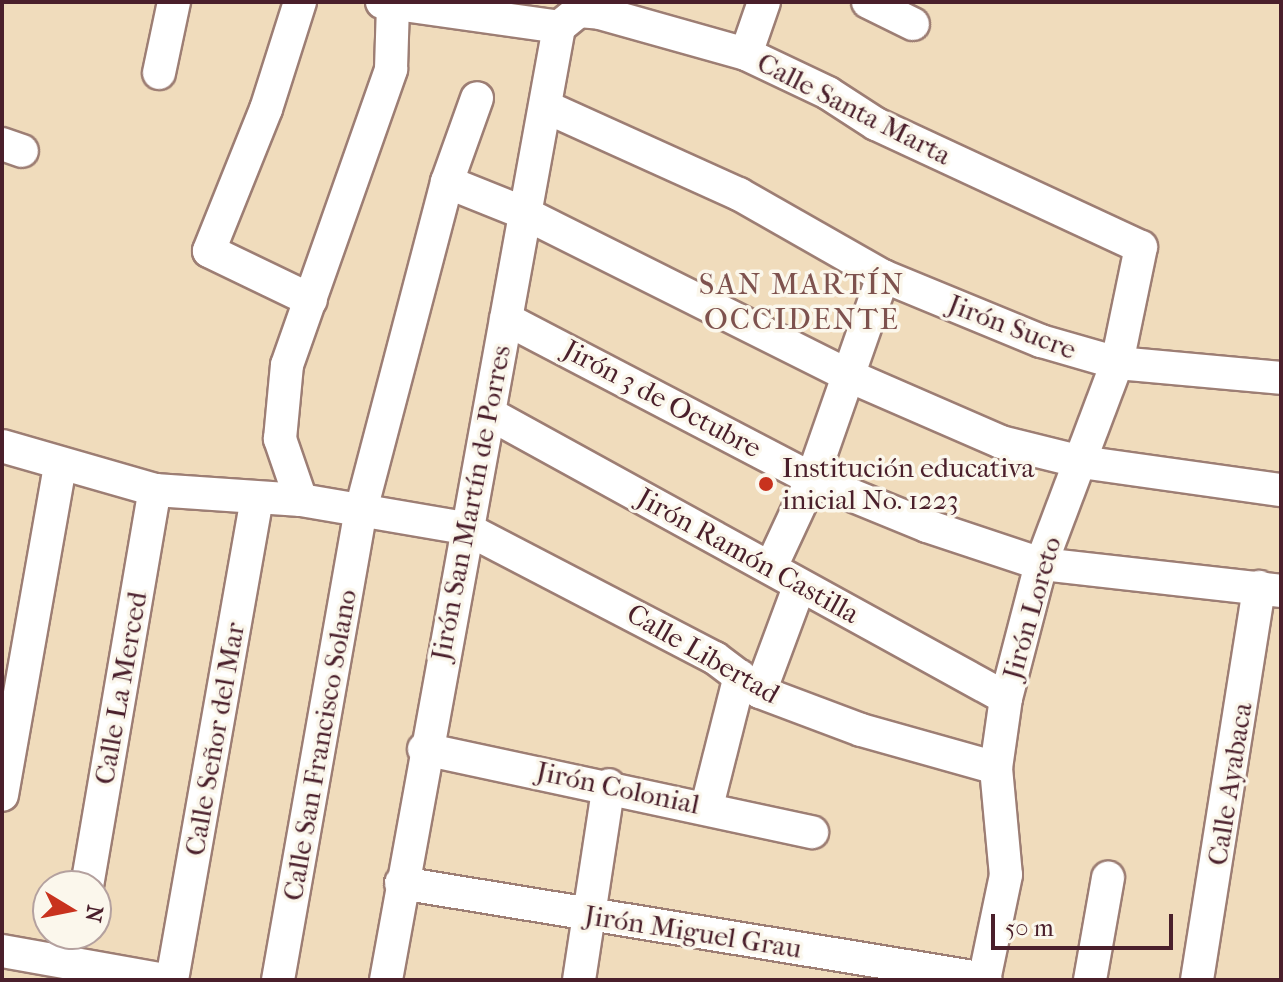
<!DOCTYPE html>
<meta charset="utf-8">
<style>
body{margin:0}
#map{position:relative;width:1283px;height:982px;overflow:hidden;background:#f0dcbc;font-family:"IM FELL French Canon",serif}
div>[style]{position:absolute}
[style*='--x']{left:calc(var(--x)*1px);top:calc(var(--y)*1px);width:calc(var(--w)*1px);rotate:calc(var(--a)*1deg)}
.roads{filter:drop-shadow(2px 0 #9d7e74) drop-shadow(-2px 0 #9d7e74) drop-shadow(0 2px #9d7e74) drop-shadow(0 -2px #9d7e74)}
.minor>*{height:32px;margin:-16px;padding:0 16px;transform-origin:16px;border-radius:16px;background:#fff}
.dots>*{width:22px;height:22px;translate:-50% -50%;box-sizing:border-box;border:4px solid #fbf7ec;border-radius:50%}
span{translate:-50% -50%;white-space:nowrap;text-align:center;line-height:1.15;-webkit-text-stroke:7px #fbf7ec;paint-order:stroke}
.street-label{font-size:28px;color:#4a1f2b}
.poi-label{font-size:28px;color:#4a1f2b}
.left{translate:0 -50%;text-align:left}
.neighbourhood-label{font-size:30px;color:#7e524e;letter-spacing:2px}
.frame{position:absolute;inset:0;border:4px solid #4a1f2b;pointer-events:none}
.north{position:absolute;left:32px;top:870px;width:80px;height:80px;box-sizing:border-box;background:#fbf7ec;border:2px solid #b4a19f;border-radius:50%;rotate:100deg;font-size:22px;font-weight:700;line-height:32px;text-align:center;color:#4a1f2b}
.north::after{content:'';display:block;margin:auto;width:28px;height:36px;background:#c8321e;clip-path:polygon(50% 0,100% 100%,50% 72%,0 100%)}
.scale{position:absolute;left:991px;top:914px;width:182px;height:36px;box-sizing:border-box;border:4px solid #4a1f2b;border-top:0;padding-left:10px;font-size:24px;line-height:28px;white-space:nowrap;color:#4a1f2b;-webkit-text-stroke:6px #fbf7ec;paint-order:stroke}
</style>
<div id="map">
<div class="roads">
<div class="minor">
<div style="--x:300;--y:2;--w:112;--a:107.6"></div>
<div style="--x:266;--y:109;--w:153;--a:111.9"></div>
<div style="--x:209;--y:251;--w:113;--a:25.7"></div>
<div style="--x:382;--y:2;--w:179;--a:8"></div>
<div style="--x:868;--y:2;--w:50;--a:26.1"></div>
<div style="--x:559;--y:27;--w:26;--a:-39"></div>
<div style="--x:579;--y:11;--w:21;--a:5"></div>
<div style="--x:600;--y:13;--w:152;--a:15.7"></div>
<div style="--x:746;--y:54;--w:91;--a:25.4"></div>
<div style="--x:828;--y:93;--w:57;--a:32.9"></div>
<div style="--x:876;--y:124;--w:292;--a:24.9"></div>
<div style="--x:1141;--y:247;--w:118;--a:101.7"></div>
<div style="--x:1117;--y:363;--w:215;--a:110.7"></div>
<div style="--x:1041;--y:564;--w:138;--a:104.6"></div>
<div style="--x:1006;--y:698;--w:71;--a:98.1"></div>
<div style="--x:996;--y:768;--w:107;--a:84.7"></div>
<div style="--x:1006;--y:875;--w:107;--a:101.8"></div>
<div style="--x:746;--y:54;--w:55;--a:-70.9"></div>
<div style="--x:159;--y:73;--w:73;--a:-78.1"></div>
<div style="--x:546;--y:107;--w:212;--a:24.3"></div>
<div style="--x:739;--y:194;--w:166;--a:29.7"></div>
<div style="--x:883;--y:276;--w:171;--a:22.4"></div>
<div style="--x:1041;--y:341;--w:79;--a:16.1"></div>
<div style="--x:1117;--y:363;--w:165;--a:5.2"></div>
<div style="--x:2;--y:144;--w:21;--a:19"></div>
<div style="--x:447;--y:182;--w:83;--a:21.9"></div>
<div style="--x:524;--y:213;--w:361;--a:26.6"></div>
<div style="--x:847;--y:375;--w:168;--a:23.5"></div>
<div style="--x:1001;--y:442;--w:82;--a:14"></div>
<div style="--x:1081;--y:462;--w:202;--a:8"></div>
<div style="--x:506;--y:319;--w:345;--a:27.6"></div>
<div style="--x:812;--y:479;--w:124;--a:22.2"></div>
<div style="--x:927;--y:526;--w:120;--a:18.4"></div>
<div style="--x:1041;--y:564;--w:242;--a:6.4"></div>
<div style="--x:490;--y:414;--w:589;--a:28.83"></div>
<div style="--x:2;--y:446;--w:159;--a:16"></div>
<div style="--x:155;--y:490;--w:146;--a:3.9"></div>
<div style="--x:301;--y:500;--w:166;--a:9.7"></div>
<div style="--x:465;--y:528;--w:282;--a:27.5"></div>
<div style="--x:715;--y:658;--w:56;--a:37.1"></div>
<div style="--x:760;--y:692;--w:108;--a:20.6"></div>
<div style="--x:861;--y:730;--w:140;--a:15.7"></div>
<div style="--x:301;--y:500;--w:65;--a:-109"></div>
<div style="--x:280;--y:439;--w:74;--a:-84.6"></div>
<div style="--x:287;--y:365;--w:314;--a:-70.6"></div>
<div style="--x:391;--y:69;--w:65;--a:-88.2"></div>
<div style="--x:771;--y:567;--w:97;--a:-65"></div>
<div style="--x:812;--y:479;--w:215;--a:-70.7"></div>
<div style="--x:760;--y:692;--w:112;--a:-69.6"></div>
<div style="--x:424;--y:749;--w:397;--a:12.1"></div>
<div style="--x:2;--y:795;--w:334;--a:-80"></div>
<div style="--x:707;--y:806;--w:134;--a:-75.8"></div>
<div style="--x:401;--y:883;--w:592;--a:9.33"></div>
<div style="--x:87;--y:886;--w:402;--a:-80.3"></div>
<div style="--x:2;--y:951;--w:165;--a:10.1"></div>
<div style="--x:172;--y:980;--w:489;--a:-80"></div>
<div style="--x:278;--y:980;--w:477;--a:-80"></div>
<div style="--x:361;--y:510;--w:339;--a:-75.3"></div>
<div style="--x:447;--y:182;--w:89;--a:-70.3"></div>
<div style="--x:386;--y:980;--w:969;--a:-79.71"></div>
<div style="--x:579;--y:980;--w:197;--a:-81.3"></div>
<div style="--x:1090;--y:980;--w:104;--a:-80"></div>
<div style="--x:1197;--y:980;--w:398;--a:-81"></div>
</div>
</div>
<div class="dots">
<div style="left:766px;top:484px;background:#c8321e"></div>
</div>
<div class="street-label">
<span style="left:854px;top:109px;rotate:27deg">Calle Santa Marta</span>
<span style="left:1012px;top:327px;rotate:21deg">Jirón Sucre</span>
<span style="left:662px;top:399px;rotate:28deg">Jirón 3 de Octubre</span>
<span style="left:471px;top:503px;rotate:-79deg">Jirón San Martín de Porres</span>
<span style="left:748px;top:556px;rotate:29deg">Jirón Ramón Castilla</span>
<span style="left:1032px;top:608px;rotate:-74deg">Jirón Loreto</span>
<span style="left:703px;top:654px;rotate:30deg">Calle Libertad</span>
<span style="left:121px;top:688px;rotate:-80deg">Calle La Merced</span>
<span style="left:215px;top:739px;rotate:-80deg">Calle Señor del Mar</span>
<span style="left:320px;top:745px;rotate:-80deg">Calle San Francisco Solano</span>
<span style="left:1230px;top:784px;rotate:-81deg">Calle Ayabaca</span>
<span style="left:618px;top:788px;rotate:12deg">Jirón Colonial</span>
<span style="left:693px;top:932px;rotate:9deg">Jirón Miguel Grau</span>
</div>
<div class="poi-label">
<span class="left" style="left:782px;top:484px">Institución educativa<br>inicial No. 1223</span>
</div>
<div class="neighbourhood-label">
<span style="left:802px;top:302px">SAN MARTÍN<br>OCCIDENTE</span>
</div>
<div class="frame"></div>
<div class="north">N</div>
<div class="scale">50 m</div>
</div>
